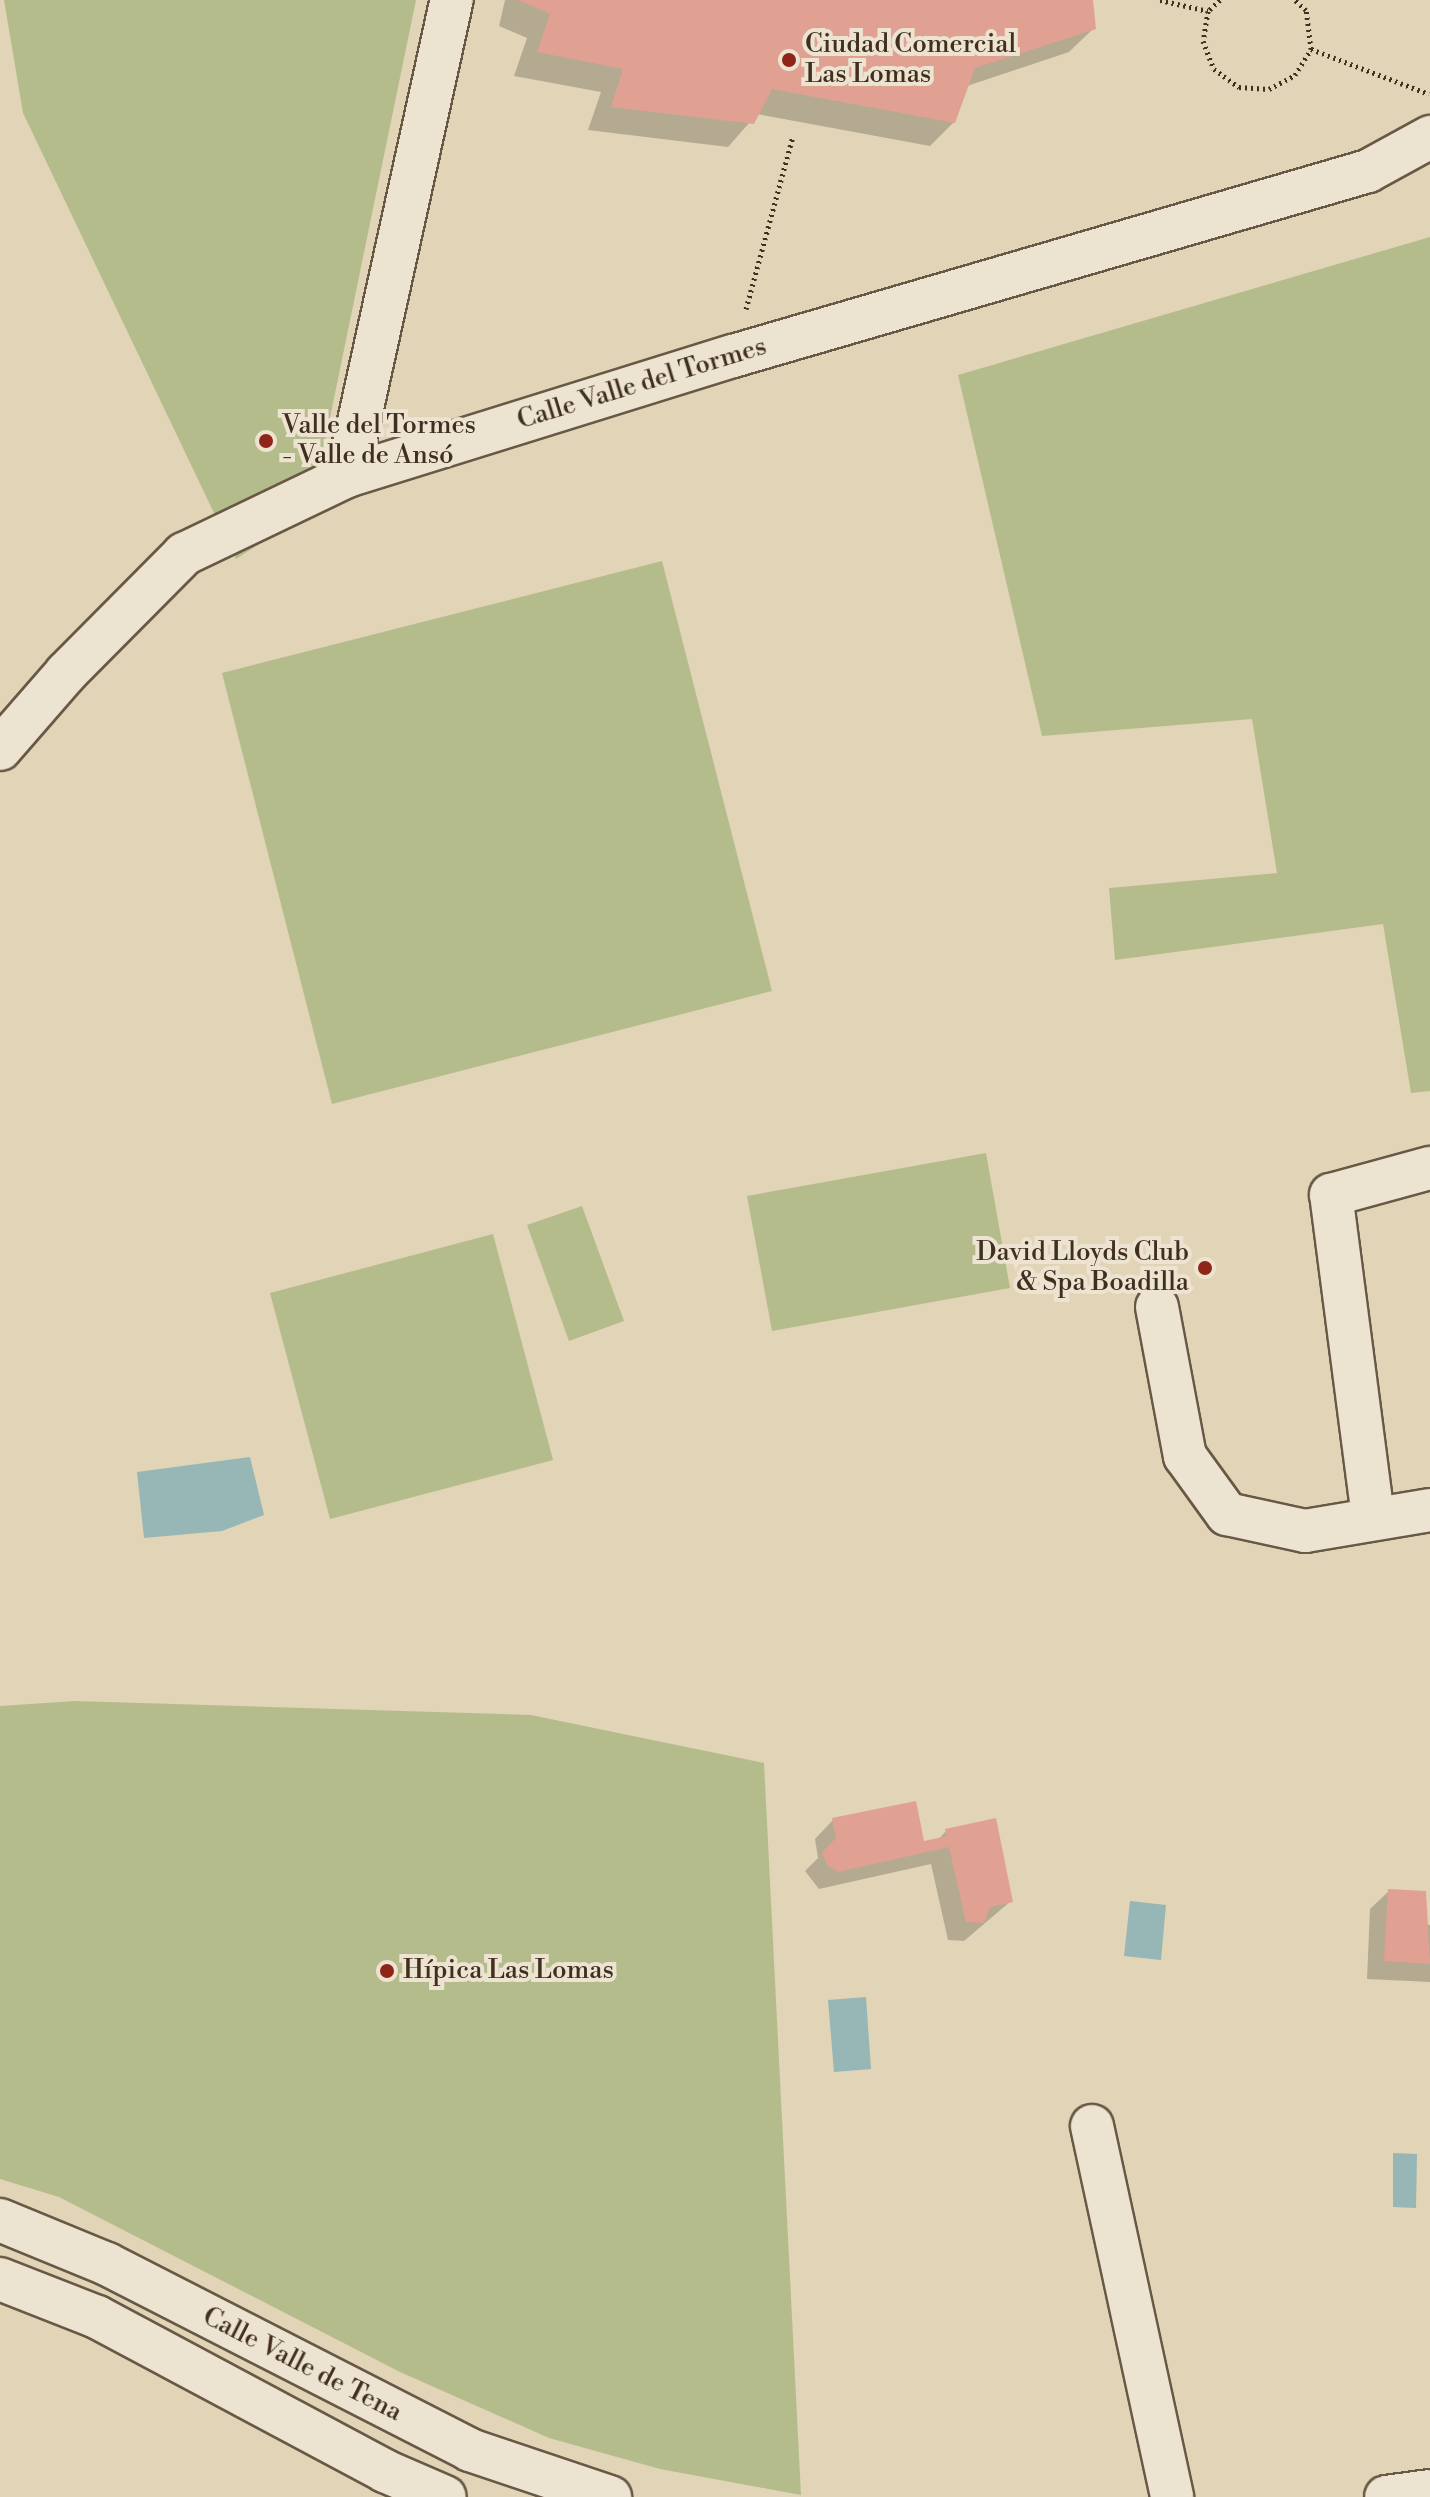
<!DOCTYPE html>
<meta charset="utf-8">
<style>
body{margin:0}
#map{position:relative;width:1430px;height:2497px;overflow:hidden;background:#e2d4b6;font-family:"Libre Bodoni",serif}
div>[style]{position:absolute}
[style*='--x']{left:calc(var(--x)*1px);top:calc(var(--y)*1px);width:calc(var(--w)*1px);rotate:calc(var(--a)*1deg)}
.green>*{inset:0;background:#b5bc8c}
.water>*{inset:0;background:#96b7b5}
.shadow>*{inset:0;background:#0003}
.building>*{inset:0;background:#e0a193}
.path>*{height:5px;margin-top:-2.5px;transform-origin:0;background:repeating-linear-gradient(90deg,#402e1f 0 2px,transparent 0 6px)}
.roads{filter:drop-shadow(2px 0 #685845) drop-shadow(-2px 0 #685845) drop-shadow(0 2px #685845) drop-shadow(0 -2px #685845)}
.minor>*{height:42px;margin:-21px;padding:0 21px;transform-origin:21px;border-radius:21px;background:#ece3d0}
.dots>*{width:22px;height:22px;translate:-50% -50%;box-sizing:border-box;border:4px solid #ece3d0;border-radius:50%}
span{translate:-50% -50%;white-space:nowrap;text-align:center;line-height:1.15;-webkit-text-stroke:8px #ece3d0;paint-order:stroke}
.poi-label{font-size:26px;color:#402e1f}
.left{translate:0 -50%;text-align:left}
.right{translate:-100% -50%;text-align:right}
.street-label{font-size:26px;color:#402e1f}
</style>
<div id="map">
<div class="green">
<div style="clip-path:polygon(4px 0,416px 0,311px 510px,236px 559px,23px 113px)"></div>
<div style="clip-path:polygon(1430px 237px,1430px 1091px,1411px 1093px,1383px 924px,1115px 960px,1109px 888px,1277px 873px,1252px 719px,1042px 736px,958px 375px)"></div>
<div style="clip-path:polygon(662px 561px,772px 991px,332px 1104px,222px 673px)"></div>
<div style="clip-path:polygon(986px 1153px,1010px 1288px,772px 1331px,747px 1196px)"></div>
<div style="clip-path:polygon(582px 1206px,624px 1321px,569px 1341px,527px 1225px)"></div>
<div style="clip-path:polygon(493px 1234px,553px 1460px,330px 1519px,270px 1293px)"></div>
<div style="clip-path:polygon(75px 1701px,531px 1715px,764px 1763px,801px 2495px,660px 2469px,549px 2438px,400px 2372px,59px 2197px,0 2179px,0 1706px)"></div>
</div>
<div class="water">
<div style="clip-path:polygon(250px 1457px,264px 1515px,222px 1531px,144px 1538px,137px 1472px)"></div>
<div style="clip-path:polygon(1130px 1901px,1166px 1905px,1161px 1960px,1124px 1956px)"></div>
<div style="clip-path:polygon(866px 1997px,871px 2069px,834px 2072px,828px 2000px)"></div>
<div style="clip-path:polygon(1393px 2153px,1417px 2154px,1416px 2208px,1393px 2207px)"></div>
</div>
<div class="shadow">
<div style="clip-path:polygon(505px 0,1091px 0,1094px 28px,1069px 52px,967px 86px,954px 122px,930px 146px,757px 114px,728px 147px,588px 130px,601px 92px,514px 76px,527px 38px,499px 26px)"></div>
<div style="clip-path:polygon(833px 1820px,922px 1844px,937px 1841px,946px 1831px,1011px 1901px,964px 1941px,948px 1940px,931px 1864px,819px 1889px,805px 1871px,818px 1858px,815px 1839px)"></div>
<div style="clip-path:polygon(1389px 1891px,1422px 1924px,1430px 1925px,1430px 1982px,1367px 1979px,1370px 1909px)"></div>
</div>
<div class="building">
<div style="clip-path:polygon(518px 0,1093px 0,1096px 29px,975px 68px,955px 123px,772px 89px,754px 124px,611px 107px,623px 69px,537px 52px,550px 14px)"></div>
<div style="clip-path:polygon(916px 1801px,924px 1841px,947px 1836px,945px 1829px,996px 1818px,1013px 1902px,990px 1907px,984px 1923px,966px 1922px,949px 1847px,838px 1872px,827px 1865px,822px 1852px,836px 1838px,832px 1818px)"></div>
<div style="clip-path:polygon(1388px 1889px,1426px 1891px,1430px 1964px,1384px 1961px)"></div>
</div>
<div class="path">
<div style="--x:1160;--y:0;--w:49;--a:12.9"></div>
<div style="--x:1220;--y:0;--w:16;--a:137"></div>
<div style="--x:1208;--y:11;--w:30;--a:99"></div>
<div style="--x:1203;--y:41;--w:30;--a:69"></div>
<div style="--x:1214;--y:69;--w:31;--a:36"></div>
<div style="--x:1239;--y:87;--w:30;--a:4"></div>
<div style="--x:1269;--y:89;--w:30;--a:-28"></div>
<div style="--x:1295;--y:75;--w:31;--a:-58"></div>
<div style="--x:1311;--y:49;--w:39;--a:-97"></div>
<div style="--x:1306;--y:10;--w:15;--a:-138"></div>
<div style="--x:1311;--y:49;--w:126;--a:20.9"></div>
<div style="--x:746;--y:309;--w:179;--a:-74.8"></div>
</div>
<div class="roads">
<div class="minor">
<div style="--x:347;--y:476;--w:487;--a:-77.6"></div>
<div style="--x:0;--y:749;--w:101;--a:-49"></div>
<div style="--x:66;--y:673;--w:168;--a:-45.2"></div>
<div style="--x:184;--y:554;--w:181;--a:-25.6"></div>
<div style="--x:347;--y:476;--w:404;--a:-17.3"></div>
<div style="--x:733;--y:356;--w:661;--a:-16.24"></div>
<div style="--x:1368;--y:171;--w:71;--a:-28.7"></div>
<div style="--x:1157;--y:1307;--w:152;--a:79.4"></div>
<div style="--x:1185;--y:1456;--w:72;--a:54.1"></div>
<div style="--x:1227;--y:1514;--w:80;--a:12.3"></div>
<div style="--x:1305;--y:1531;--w:127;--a:-9.5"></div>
<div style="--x:1373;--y:1517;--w:325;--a:-97.4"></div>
<div style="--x:1331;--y:1195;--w:103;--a:-15.3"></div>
<div style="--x:1092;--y:2126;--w:380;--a:77.8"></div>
<div style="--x:0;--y:2220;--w:116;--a:22.4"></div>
<div style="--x:107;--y:2264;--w:408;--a:27.1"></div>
<div style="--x:470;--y:2450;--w:148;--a:18.6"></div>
<div style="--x:0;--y:2279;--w:104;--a:21.4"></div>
<div style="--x:97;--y:2317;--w:327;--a:28.1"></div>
<div style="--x:385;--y:2471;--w:65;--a:23.4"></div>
<div style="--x:1386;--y:2497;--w:44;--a:-7.8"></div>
</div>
</div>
<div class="dots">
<div style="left:789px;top:60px;background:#8f2418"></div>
<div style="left:266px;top:441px;background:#8f2418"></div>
<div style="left:1205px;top:1268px;background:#8f2418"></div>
<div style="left:387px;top:1971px;background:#8f2418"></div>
</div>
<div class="poi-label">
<span class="left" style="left:805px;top:60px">Ciudad Comercial<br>Las Lomas</span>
<span class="left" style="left:282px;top:441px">Valle del Tormes<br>- Valle de Ansó</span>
<span class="right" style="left:1189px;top:1268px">David Lloyds Club<br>&amp; Spa Boadilla</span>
<span class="left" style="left:403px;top:1971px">Hípica Las Lomas</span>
</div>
<div class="street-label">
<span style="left:642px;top:384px;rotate:-17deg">Calle Valle del Tormes</span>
<span style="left:302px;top:2365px;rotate:27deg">Calle Valle de Tena</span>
</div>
</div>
